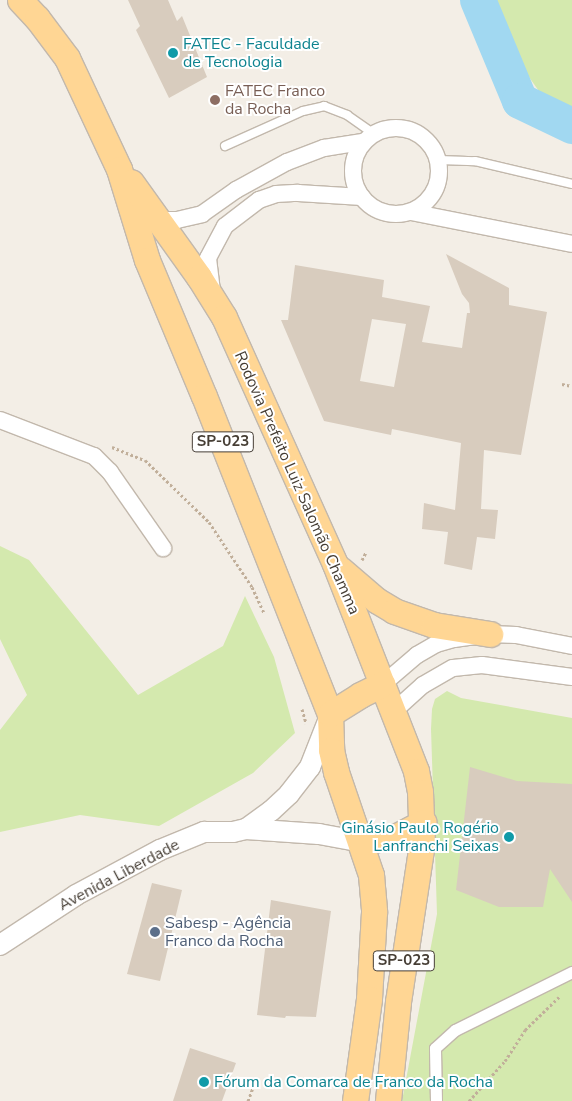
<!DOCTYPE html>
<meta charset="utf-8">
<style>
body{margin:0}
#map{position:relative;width:572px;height:1101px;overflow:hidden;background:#f3eee6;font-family:"Nunito Sans",sans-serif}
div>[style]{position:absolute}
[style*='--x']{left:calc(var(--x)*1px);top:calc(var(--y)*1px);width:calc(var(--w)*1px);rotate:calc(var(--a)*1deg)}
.green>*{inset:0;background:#d4e9ae}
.river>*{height:36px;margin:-18px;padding:0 18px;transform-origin:18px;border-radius:18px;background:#a1d8f1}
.building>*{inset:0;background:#d8ccbe}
.path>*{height:3px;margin-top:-1.5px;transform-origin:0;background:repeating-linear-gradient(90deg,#c1af9a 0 2.5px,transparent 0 5px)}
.roads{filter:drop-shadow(1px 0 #c2b8ac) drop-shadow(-1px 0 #c2b8ac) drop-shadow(0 1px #c2b8ac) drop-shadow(0 -1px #c2b8ac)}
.service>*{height:8px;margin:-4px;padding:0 4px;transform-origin:4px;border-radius:4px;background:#fff}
.pedestrian>*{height:11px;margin:-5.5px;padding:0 5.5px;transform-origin:5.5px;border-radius:5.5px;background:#fff}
.minor>*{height:16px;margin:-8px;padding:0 8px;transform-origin:8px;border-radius:8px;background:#fff}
.minor>.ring{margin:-8px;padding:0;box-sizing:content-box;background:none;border:16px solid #fff;border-radius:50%}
.tertiary>*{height:20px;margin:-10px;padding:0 10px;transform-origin:10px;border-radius:10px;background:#fff}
.primary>*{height:25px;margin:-12.5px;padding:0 12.5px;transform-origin:12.5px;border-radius:12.5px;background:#ffd694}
.dots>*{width:14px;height:14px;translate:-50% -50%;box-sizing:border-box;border:2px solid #fff;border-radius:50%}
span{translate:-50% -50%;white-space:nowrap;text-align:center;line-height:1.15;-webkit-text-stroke:4px #fff;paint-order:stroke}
.shield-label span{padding:1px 4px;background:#fff;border:1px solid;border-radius:4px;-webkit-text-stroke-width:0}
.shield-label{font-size:15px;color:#463e35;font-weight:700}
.culture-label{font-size:16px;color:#0d838f}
.left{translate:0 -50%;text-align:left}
.right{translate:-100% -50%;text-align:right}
.education-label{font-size:16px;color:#785e54}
.street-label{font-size:16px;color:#463e35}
.service-label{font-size:16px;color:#4e5e75}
</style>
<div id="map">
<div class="green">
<div style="clip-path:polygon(492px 0,572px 0,572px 118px,548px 104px,517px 60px)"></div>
<div style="clip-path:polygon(0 546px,29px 560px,138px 695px,223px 646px,245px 596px,274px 657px,295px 733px,253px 773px,159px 826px,80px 815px,0 832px,0 730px,27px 695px,0 639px)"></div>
<div style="clip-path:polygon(447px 691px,461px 698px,572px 718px,572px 1101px,402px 1101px,437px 914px,431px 729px,432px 709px,435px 699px)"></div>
</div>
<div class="river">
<div style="--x:478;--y:0;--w:109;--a:67.4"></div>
<div style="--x:520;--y:101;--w:58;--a:25.7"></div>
</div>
<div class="building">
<div style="clip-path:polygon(128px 0,168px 0,177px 21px,182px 16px,207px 77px,169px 98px,136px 30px,140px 26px)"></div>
<div style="clip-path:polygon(evenodd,446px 254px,509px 288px,509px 305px,547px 312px,521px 455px,484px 450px,481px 509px,498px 510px,495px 539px,477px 537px,472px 570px,444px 564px,448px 532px,422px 529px,424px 503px,455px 510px,461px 443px,392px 429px,391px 435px,324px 421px,281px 320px,288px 320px,295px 265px,384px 280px,382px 297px,430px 306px,422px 342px,462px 348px,467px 313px,470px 313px,469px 303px,462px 294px,446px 254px,372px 319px,406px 324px,394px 387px,360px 381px,372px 319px)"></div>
<div style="clip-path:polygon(470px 767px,517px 781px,572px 784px,572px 902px,550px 869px,543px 907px,499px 907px,456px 890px)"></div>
<div style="clip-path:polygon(152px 883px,182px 890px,160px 981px,127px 974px)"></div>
<div style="clip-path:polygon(271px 900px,331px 911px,316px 1017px,286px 1016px,285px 1018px,257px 1015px)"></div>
<div style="clip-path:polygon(190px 1048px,236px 1063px,222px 1101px,173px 1101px)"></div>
</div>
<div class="path">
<div style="--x:562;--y:384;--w:10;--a:11"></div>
<div style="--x:112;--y:447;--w:35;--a:22"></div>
<div style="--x:145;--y:460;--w:89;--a:44.1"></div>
<div style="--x:209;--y:522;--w:78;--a:56.5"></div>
<div style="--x:252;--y:587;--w:29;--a:65"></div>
<div style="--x:362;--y:560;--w:9;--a:-63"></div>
<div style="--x:302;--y:709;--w:15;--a:74"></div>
<div style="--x:248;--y:1101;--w:15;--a:-70"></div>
<div style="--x:469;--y:1101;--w:54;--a:-48"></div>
<div style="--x:505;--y:1061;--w:37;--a:-57"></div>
<div style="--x:525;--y:1030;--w:49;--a:-44.2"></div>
</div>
<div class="roads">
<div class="service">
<div style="--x:225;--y:146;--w:85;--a:-24.2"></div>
<div style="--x:303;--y:111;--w:22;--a:-13"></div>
<div style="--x:324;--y:106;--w:25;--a:21"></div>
<div style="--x:347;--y:115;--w:32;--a:35"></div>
<div style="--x:439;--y:160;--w:36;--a:2"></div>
<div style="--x:475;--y:161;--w:100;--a:13.3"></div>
</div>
<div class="pedestrian">
<div style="--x:436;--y:1101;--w:53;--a:-91.1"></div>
<div style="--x:435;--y:1048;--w:27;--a:-42"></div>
<div style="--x:455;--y:1030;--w:131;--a:-26.4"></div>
</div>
<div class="minor">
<div class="ring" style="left:353px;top:128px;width:70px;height:70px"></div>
<div style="--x:411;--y:212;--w:164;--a:11.2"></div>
<div style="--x:157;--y:220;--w:20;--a:0"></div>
<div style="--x:177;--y:220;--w:26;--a:-13"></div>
<div style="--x:202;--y:214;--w:42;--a:-35.2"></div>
<div style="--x:236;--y:190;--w:58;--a:-28.8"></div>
<div style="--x:287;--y:162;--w:40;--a:-21"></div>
<div style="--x:324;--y:148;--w:39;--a:-9"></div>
<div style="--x:212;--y:291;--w:33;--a:-97"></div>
<div style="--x:208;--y:258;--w:36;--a:-62"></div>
<div style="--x:225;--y:226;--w:43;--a:-37.4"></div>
<div style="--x:259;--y:200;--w:18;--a:-19"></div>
<div style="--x:276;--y:194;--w:22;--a:-3"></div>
<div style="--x:298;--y:193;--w:64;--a:3.6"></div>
<div style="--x:0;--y:420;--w:101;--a:21"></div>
<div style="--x:94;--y:456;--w:23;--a:45"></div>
<div style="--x:110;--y:472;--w:93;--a:55.1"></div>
<div style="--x:383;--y:684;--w:45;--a:-40.5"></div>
<div style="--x:417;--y:655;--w:22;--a:-30"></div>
<div style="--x:436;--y:644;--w:19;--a:-16"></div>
<div style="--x:454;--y:639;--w:36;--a:-8"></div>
<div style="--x:490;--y:634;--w:26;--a:2"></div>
<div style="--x:516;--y:635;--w:57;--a:11.1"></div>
<div style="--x:394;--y:711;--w:39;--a:-42"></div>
<div style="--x:423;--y:685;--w:34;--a:-30"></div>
<div style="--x:453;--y:668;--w:29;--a:-6"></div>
<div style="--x:482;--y:665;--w:91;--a:7.6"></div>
</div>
<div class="tertiary">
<div style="--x:246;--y:829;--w:31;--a:-36"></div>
<div style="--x:271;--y:811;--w:25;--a:-43"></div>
<div style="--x:289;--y:794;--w:34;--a:-52"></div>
<div style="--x:310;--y:767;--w:49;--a:-68.6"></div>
<div style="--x:0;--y:945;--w:91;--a:-33.3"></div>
<div style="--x:76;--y:895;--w:95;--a:-28.2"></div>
<div style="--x:160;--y:850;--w:48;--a:-22.2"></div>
<div style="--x:204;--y:832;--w:29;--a:0"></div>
<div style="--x:233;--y:832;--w:13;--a:-13"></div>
<div style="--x:246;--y:829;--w:73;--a:3.9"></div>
<div style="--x:319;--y:834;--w:44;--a:10.5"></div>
</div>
<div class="primary">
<div style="--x:20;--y:0;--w:25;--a:47"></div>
<div style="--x:37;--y:18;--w:50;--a:53.1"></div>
<div style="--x:67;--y:58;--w:123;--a:64.9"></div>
<div style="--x:119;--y:169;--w:95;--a:72.9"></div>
<div style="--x:147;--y:260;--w:147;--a:67.3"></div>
<div style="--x:204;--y:396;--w:342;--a:68.4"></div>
<div style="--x:330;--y:714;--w:36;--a:88"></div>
<div style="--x:331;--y:750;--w:23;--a:77"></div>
<div style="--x:336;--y:772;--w:109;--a:71.2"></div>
<div style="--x:371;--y:875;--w:37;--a:85"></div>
<div style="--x:374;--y:912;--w:87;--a:93.3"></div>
<div style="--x:369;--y:999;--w:103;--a:97.8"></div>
<div style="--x:131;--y:182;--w:117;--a:54.4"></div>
<div style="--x:199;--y:277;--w:47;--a:58"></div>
<div style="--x:224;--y:317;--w:271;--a:65.8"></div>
<div style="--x:335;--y:564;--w:222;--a:68.6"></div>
<div style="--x:416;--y:771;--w:21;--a:79"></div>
<div style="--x:420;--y:792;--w:51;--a:87.8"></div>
<div style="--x:422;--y:843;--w:161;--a:98.6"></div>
<div style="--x:398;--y:1002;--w:100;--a:95.8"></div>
<div style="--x:340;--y:569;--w:48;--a:40.7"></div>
<div style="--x:376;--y:600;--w:21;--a:31"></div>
<div style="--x:394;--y:611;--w:42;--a:19.3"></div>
<div style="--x:434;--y:625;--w:57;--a:9.1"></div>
<div style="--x:330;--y:714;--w:36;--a:-32"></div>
<div style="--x:360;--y:695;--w:25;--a:-26"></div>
<div style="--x:362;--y:842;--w:36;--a:-10"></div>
<div style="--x:397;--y:836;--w:30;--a:-28"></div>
</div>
</div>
<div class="dots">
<div style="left:173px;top:53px;background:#0f9aa8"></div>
<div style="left:215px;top:100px;background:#8d6e63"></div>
<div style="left:509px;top:837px;background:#0f9aa8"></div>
<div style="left:155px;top:932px;background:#5c6f8a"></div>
<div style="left:204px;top:1082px;background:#0f9aa8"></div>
</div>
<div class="shield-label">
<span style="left:223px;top:442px">SP-023</span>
<span style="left:404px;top:961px">SP-023</span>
</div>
<div class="culture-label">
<span class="left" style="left:183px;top:53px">FATEC - Faculdade<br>de Tecnologia</span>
<span class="right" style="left:499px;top:837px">Ginásio Paulo Rogério<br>Lanfranchi Seixas</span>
<span class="left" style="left:214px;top:1082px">Fórum da Comarca de Franco da Rocha</span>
</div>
<div class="education-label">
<span class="left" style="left:225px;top:100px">FATEC Franco<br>da Rocha</span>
</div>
<div class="street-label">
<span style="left:297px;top:483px;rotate:66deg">Rodovia Prefeito Luiz Salomão Chamma</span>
<span style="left:119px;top:875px;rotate:-28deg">Avenida Liberdade</span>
</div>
<div class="service-label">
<span class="left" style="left:165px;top:932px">Sabesp - Agência<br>Franco da Rocha</span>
</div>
</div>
